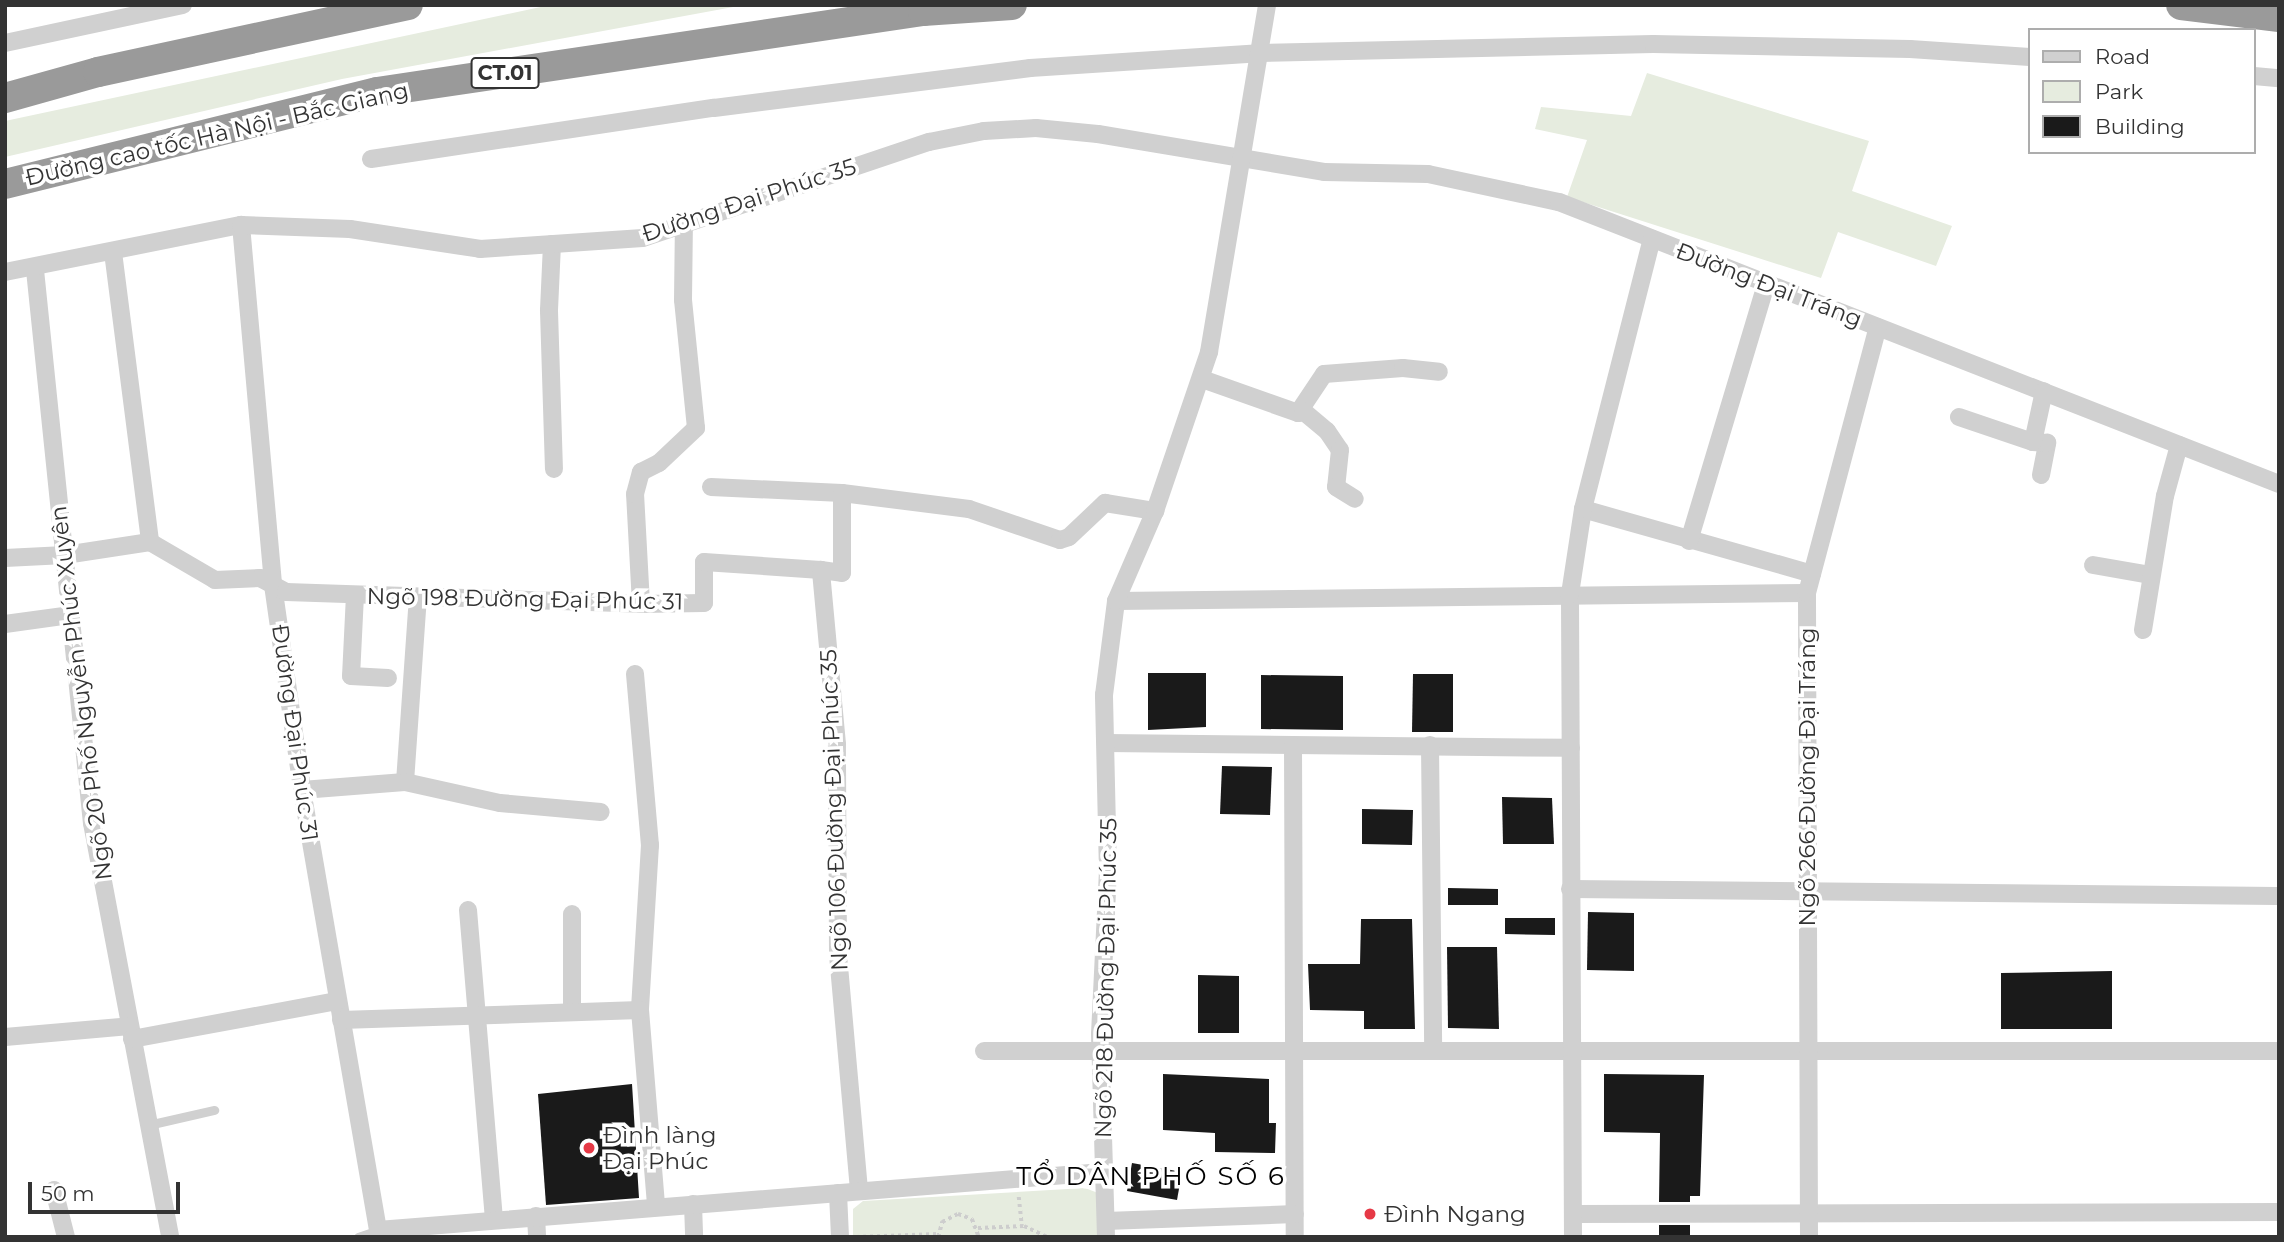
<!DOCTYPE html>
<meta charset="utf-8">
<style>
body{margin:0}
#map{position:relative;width:2284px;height:1242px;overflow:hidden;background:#fff;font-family:Montserrat,sans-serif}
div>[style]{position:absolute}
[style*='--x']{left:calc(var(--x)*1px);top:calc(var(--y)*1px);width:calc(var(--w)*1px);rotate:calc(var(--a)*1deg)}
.green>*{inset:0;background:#e6ecdf}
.building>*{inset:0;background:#1a1a1a}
.path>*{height:3.5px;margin-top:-1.75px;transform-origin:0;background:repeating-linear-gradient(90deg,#cdcdcd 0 3.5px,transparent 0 7px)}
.lane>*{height:9px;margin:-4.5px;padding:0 4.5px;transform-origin:4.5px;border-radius:4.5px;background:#d0d0d0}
.street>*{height:18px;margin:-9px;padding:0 9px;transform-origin:9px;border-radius:9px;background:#d0d0d0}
.highway>*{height:30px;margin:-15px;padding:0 15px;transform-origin:15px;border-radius:15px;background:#9a9a9a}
.dots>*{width:19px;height:19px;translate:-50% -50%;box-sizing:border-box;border:4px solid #fff;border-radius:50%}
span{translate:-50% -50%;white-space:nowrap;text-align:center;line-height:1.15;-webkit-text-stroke:7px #fff;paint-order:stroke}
.shield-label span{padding:2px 5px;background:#fff;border:2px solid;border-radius:5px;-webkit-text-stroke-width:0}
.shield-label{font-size:21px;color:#333;font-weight:700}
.street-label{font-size:23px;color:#333}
.poi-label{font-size:23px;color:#333}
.left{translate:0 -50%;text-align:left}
.quarter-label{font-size:26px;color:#000;letter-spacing:2px}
.frame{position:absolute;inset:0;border:7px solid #333;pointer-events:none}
.legend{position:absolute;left:2028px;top:28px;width:228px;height:126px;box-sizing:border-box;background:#fff;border:2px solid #adadad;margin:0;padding:9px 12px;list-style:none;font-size:21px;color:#333}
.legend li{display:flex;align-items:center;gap:14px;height:35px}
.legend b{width:35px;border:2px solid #adadad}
.scale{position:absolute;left:28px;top:1182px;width:152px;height:32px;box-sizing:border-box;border:4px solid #333;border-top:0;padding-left:9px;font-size:21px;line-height:24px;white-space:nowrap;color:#333;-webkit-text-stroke:5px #fff;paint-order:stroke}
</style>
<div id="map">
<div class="green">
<div style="clip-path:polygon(550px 5px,744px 5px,342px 79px,5px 157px,5px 121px)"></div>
<div style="clip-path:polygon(1647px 73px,1869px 141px,1852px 191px,1952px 226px,1936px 266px,1838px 232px,1821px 278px,1567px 197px,1587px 140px,1535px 129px,1541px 107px,1631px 116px)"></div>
<div style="clip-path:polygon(1085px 1188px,1098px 1193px,1098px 1237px,853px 1237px,853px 1209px,863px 1201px)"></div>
</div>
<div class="building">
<div style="clip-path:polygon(1148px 673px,1206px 673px,1206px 727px,1148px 730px)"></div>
<div style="clip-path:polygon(1413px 674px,1453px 674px,1453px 732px,1412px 732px)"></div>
<div style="clip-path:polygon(1261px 675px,1343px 676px,1343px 730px,1261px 729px)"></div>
<div style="clip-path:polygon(1222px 766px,1272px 767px,1270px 815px,1220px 814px)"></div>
<div style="clip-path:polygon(1502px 797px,1552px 798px,1554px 844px,1503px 844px)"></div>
<div style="clip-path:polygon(1362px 809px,1413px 810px,1412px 845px,1362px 844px)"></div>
<div style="clip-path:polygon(1448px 888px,1498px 889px,1498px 905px,1448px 905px)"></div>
<div style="clip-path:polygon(1588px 912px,1634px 913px,1634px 971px,1587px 970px)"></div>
<div style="clip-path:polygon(1505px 918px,1555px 918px,1555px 935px,1505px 934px)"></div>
<div style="clip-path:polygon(1361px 919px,1412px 919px,1415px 1029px,1364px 1029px,1364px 1011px,1310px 1010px,1308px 964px,1360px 964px)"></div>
<div style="clip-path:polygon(1447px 947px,1497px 947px,1499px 1029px,1448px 1028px)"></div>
<div style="clip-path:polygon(2112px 971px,2112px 1029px,2001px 1029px,2001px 973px)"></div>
<div style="clip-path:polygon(1198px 975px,1239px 976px,1239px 1033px,1198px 1033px)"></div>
<div style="clip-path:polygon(1163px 1074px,1269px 1079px,1269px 1123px,1276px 1123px,1275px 1153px,1215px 1152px,1215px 1133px,1163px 1130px)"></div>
<div style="clip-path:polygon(1604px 1074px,1704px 1075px,1700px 1196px,1690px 1196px,1690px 1202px,1659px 1202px,1660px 1133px,1604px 1132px)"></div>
<div style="clip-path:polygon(632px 1084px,639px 1198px,546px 1205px,538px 1094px)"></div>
<div style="clip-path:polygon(1132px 1163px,1182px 1172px,1177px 1200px,1127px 1191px)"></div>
<div style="clip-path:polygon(1659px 1225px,1690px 1225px,1690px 1237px,1659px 1237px)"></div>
</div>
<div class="path">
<div style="--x:1019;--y:1197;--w:29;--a:84"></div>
<div style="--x:978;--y:1228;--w:46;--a:-2.5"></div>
<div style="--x:1024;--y:1226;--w:26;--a:25"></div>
<div style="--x:856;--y:1237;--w:82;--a:-2.1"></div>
<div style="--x:938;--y:1237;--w:16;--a:-75"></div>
<div style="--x:942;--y:1222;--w:18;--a:-27"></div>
<div style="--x:958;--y:1214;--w:15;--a:20"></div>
<div style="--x:972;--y:1219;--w:19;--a:69"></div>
</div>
<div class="lane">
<div style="--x:148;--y:1125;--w:68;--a:-12.8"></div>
<div style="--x:358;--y:1237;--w:21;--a:-19"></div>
</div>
<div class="street">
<div style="--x:5;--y:43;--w:182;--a:-12.1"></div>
<div style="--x:2254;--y:76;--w:25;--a:5"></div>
<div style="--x:371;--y:159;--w:347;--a:-8.5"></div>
<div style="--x:714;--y:108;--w:319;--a:-7.2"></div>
<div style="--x:1030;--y:68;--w:229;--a:-3.7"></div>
<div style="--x:1259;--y:53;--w:394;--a:-1.3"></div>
<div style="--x:1653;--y:44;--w:257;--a:1.1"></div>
<div style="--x:1910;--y:49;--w:120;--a:3.8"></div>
<div style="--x:241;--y:225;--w:361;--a:84.9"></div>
<div style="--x:273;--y:585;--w:207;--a:81.9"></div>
<div style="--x:302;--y:790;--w:454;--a:80.2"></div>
<div style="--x:552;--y:244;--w:67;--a:92.6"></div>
<div style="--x:549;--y:311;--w:158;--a:88.2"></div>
<div style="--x:113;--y:252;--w:292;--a:82.7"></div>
<div style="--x:35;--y:270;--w:556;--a:84.12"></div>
<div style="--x:92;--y:823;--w:421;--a:79.3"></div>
<div style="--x:5;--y:272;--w:241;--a:-11.3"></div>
<div style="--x:241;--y:225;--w:109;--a:2.1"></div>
<div style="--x:350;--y:229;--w:132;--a:8.7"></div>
<div style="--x:480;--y:249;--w:163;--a:-3.9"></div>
<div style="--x:643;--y:238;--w:302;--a:-18.6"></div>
<div style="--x:929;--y:142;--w:56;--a:-11.3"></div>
<div style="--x:984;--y:131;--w:52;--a:-3.3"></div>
<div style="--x:1036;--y:128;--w:62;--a:5.5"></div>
<div style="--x:1098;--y:134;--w:229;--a:9.5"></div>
<div style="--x:1324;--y:172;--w:104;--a:1.1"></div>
<div style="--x:1428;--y:174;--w:134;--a:12.1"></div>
<div style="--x:1559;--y:202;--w:773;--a:21.39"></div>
<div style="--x:1202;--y:379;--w:102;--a:19.5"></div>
<div style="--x:1298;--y:413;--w:47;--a:-56.3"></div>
<div style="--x:1324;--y:374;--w:79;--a:-4.3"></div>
<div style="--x:1403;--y:368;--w:36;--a:6"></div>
<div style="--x:1303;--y:411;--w:31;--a:40"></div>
<div style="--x:1327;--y:431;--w:23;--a:56"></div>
<div style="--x:1340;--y:450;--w:37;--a:96"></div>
<div style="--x:1336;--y:487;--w:22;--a:32"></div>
<div style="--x:1959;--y:417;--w:78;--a:18.7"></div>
<div style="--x:2041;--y:475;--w:33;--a:-79"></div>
<div style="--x:2047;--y:443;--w:14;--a:-176"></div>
<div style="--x:2033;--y:442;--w:52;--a:-77.8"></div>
<div style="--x:711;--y:487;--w:131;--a:2.6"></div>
<div style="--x:1583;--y:509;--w:238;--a:15.8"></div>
<div style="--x:1689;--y:541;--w:267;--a:-73.3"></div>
<div style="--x:5;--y:558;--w:60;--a:-2.9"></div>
<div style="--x:65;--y:555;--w:86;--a:-8.7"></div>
<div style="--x:150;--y:542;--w:75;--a:30.3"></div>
<div style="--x:215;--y:580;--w:45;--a:-2.5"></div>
<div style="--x:260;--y:578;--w:30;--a:28"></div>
<div style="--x:286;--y:592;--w:355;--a:1.9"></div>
<div style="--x:641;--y:604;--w:63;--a:-0.9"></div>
<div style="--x:704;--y:603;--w:41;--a:-90"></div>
<div style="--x:704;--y:562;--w:117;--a:3.9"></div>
<div style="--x:2093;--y:565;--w:59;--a:9.8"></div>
<div style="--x:355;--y:595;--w:81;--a:92.8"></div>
<div style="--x:351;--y:676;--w:37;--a:3"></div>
<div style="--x:1116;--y:601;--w:691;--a:-0.66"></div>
<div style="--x:641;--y:604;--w:110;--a:-93.1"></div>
<div style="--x:635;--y:494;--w:23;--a:-75"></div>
<div style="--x:641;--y:472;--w:20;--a:-27"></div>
<div style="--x:659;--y:463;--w:51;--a:-43.4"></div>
<div style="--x:696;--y:428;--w:129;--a:-95.8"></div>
<div style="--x:683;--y:300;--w:78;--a:-89.3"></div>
<div style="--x:5;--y:624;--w:67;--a:-7.8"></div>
<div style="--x:2143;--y:630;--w:136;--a:-80.7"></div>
<div style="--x:2165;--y:496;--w:53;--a:-74.6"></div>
<div style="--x:635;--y:674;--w:172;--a:85"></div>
<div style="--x:650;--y:845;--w:165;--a:93.5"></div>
<div style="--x:640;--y:1010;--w:197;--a:85.3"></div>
<div style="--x:1106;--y:743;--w:465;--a:0.6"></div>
<div style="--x:1430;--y:745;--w:303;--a:89.4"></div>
<div style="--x:1293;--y:746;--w:491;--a:89.8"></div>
<div style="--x:405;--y:782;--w:185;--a:-86"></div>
<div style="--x:302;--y:790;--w:103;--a:-4.4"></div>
<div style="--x:405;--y:782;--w:97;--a:12.5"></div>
<div style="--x:500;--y:803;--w:101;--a:5.1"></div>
<div style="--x:1570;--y:889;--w:707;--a:0.57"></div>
<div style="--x:468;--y:910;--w:311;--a:85.2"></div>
<div style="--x:572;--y:914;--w:98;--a:90"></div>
<div style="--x:341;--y:1020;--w:299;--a:-1.9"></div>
<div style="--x:5;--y:1037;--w:125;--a:-5"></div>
<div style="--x:132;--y:1039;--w:209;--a:-10.5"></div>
<div style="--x:984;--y:1051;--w:1295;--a:0"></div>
<div style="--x:54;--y:1190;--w:49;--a:75.7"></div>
<div style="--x:859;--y:1190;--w:238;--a:-95.1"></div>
<div style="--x:838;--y:953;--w:209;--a:-90.3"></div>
<div style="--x:837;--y:744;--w:175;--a:-95.3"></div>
<div style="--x:821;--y:570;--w:21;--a:8"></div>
<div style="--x:842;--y:573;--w:80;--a:-90"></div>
<div style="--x:842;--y:493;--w:128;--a:7.2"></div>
<div style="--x:969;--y:509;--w:96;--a:18.8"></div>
<div style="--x:1060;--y:540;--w:9;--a:-18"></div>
<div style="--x:1069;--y:537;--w:50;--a:-43.4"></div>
<div style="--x:1105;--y:503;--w:51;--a:9.1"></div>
<div style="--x:838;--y:1193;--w:44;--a:87.4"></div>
<div style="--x:693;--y:1204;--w:33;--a:88"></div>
<div style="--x:1573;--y:1214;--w:706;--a:-0.16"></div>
<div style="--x:536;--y:1216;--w:21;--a:87"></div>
<div style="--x:1106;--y:1221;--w:189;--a:-2.1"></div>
<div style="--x:378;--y:1230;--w:727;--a:-4.57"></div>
<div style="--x:1106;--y:1237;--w:203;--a:-91.7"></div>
<div style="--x:1100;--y:1034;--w:161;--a:-87.2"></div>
<div style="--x:1108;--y:873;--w:178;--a:-91.3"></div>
<div style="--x:1104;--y:695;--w:95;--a:-82.7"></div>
<div style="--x:1116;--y:601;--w:98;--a:-66.6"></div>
<div style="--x:1155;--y:511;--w:168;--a:-71.2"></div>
<div style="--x:1209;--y:352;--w:352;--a:-80.5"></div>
<div style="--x:1573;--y:1237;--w:643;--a:-90.27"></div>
<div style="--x:1570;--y:594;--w:86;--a:-81.3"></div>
<div style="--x:1583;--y:509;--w:279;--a:-75.7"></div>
<div style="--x:1809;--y:1237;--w:644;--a:-90.18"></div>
<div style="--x:1807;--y:593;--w:275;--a:-75.1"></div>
</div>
<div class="highway">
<div style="--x:2181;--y:5;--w:99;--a:7"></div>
<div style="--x:5;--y:98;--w:97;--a:-15.6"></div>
<div style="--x:98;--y:72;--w:317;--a:-12.2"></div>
<div style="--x:5;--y:184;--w:383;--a:-13.9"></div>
<div style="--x:377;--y:92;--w:552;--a:-8.44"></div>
<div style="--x:923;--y:11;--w:89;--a:-3.9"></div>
</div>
<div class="dots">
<div style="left:589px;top:1148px;background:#e63946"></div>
<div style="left:1370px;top:1214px;background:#e63946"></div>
</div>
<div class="shield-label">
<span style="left:505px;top:73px">CT.01</span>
</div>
<div class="street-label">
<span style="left:217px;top:134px;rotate:-13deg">Đường cao tốc Hà Nội - Bắc Giang</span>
<span style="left:749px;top:200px;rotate:-18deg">Đường Đại Phúc 35</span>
<span style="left:1769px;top:285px;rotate:21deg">Đường Đại Tráng</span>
<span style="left:525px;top:599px;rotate:1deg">Ngõ 198 Đường Đại Phúc 31</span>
<span style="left:81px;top:693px;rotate:-97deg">Ngõ 20 Phố Nguyễn Phúc Xuyên</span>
<span style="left:295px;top:733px;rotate:82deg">Đường Đại Phúc 31</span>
<span style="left:1807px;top:777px;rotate:-90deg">Ngõ 266 Đường Đại Tráng</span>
<span style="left:834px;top:810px;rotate:-92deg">Ngõ 106 Đường Đại Phúc 35</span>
<span style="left:1106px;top:978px;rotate:-89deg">Ngõ 218 Đường Đại Phúc 35</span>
</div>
<div class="poi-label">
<span class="left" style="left:603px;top:1148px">Đình làng<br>Đại Phúc</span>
<span class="left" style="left:1384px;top:1214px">Đình Ngang</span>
</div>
<div class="quarter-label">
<span style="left:1151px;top:1177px">TỔ DÂN PHỐ SỐ 6</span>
</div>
<div class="frame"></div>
<ul class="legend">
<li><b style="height:9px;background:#d0d0d0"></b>Road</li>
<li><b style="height:19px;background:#e6ecdf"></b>Park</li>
<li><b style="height:19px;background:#1a1a1a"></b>Building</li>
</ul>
<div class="scale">50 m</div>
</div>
